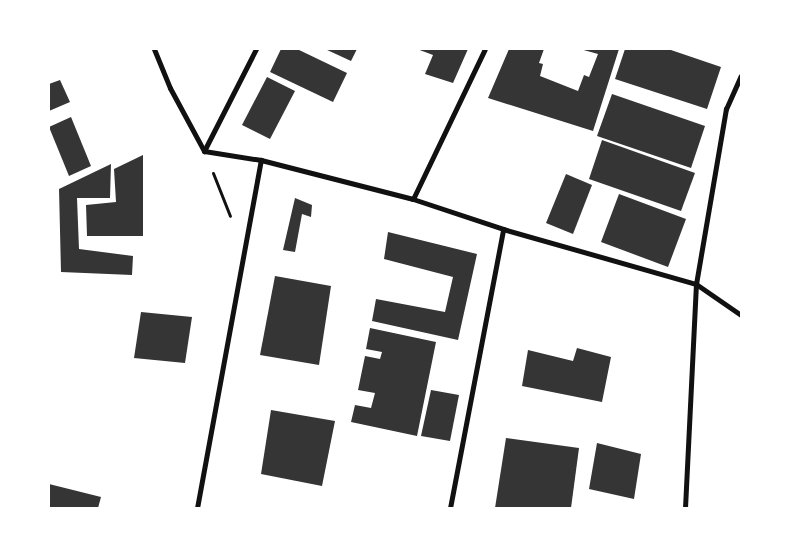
<!DOCTYPE html>
<style>
body{margin:0}
#map{position:relative;width:790px;height:557px;overflow:hidden;background:#fff;font-family:"Exo 2",sans-serif}
div>[style]{position:absolute}
[style*='--x']{left:calc(var(--x)*1px);top:calc(var(--y)*1px);width:calc(var(--w)*1px);rotate:calc(var(--a)*1deg)}
.building>*{inset:0;background:#353535}
.path>*{height:3px;margin:-1.5px;padding:0 1.5px;transform-origin:1.5px;border-radius:1.5px;background:#111}
.minor>*{height:5px;margin:-2.5px;padding:0 2.5px;transform-origin:2.5px;border-radius:2.5px;background:#111}
span{translate:-50% -50%;white-space:nowrap;text-align:center;line-height:1.15;-webkit-text-stroke:5px #fff;paint-order:stroke}
.frame{position:absolute;inset:0;border:50px solid #fff;pointer-events:none}
</style>
<div id="map">
<div class="building">
<div style="clip-path:polygon(281px 49px,297px 49px,347px 73px,333px 102px,270px 72px)"></div>
<div style="clip-path:polygon(325px 49px,357px 49px,351px 61px)"></div>
<div style="clip-path:polygon(417px 49px,468px 49px,453px 83px,425px 74px,433px 55px)"></div>
<div style="clip-path:polygon(509px 49px,544px 49px,539px 63px,543px 64px,540px 76px,578px 91px,584px 75px,589px 77px,598px 54px,580px 49px,619px 49px,593px 131px,488px 98px)"></div>
<div style="clip-path:polygon(625px 49px,668px 49px,721px 67px,707px 109px,615px 79px)"></div>
<div style="clip-path:polygon(267px 77px,295px 91px,270px 139px,242px 125px)"></div>
<div style="clip-path:polygon(60px 80px,70px 102px,49px 111px,49px 84px)"></div>
<div style="clip-path:polygon(612px 94px,705px 126px,691px 168px,597px 136px)"></div>
<div style="clip-path:polygon(71px 117px,91px 166px,69px 176px,49px 127px)"></div>
<div style="clip-path:polygon(602px 140px,695px 173px,681px 211px,589px 179px)"></div>
<div style="clip-path:polygon(143px 155px,143px 236px,87px 236px,86px 205px,116px 202px,114px 169px)"></div>
<div style="clip-path:polygon(111px 164px,110px 198px,77px 198px,79px 249px,133px 256px,132px 275px,61px 272px,59px 189px)"></div>
<div style="clip-path:polygon(566px 174px,592px 185px,573px 234px,546px 223px)"></div>
<div style="clip-path:polygon(619px 194px,686px 219px,668px 267px,601px 242px)"></div>
<div style="clip-path:polygon(295px 198px,312px 205px,311px 217px,302px 214px,295px 252px,283px 250px)"></div>
<div style="clip-path:polygon(388px 232px,477px 254px,458px 340px,372px 321px,376px 299px,445px 312px,453px 277px,384px 259px)"></div>
<div style="clip-path:polygon(275px 276px,331px 286px,319px 365px,260px 355px)"></div>
<div style="clip-path:polygon(141px 312px,192px 317px,185px 363px,134px 358px)"></div>
<div style="clip-path:polygon(370px 328px,436px 342px,417px 436px,351px 422px,355px 405px,371px 408px,375px 393px,358px 390px,365px 356px,380px 359px,382px 352px,366px 349px)"></div>
<div style="clip-path:polygon(577px 348px,611px 357px,602px 402px,522px 386px,528px 350px,573px 361px)"></div>
<div style="clip-path:polygon(431px 390px,459px 395px,450px 441px,421px 436px)"></div>
<div style="clip-path:polygon(271px 410px,335px 421px,322px 486px,261px 474px)"></div>
<div style="clip-path:polygon(506px 438px,579px 448px,571px 508px,495px 508px)"></div>
<div style="clip-path:polygon(597px 443px,641px 454px,634px 499px,589px 489px)"></div>
<div style="clip-path:polygon(49px 484px,101px 497px,98px 508px,49px 508px)"></div>
</div>
<div class="path">
<div style="--x:213;--y:173;--w:46;--a:68.4"></div>
</div>
<div class="minor">
<div style="--x:154;--y:49;--w:42;--a:67.7"></div>
<div style="--x:170;--y:88;--w:72;--a:61.6"></div>
<div style="--x:204;--y:151;--w:58;--a:9"></div>
<div style="--x:261;--y:160;--w:157;--a:14.4"></div>
<div style="--x:413;--y:199;--w:95;--a:18.4"></div>
<div style="--x:503;--y:229;--w:201;--a:15.9"></div>
<div style="--x:696;--y:284;--w:55;--a:34.6"></div>
<div style="--x:204;--y:151;--w:114;--a:-63"></div>
<div style="--x:413;--y:199;--w:166;--a:-64.4"></div>
<div style="--x:197;--y:508;--w:354;--a:-79.6"></div>
<div style="--x:450;--y:508;--w:284;--a:-79.2"></div>
<div style="--x:685;--y:508;--w:224;--a:-87.2"></div>
<div style="--x:696;--y:284;--w:178;--a:-80.3"></div>
<div style="--x:726;--y:109;--w:36;--a:-66"></div>
</div>
<div class="frame"></div>
</div>
